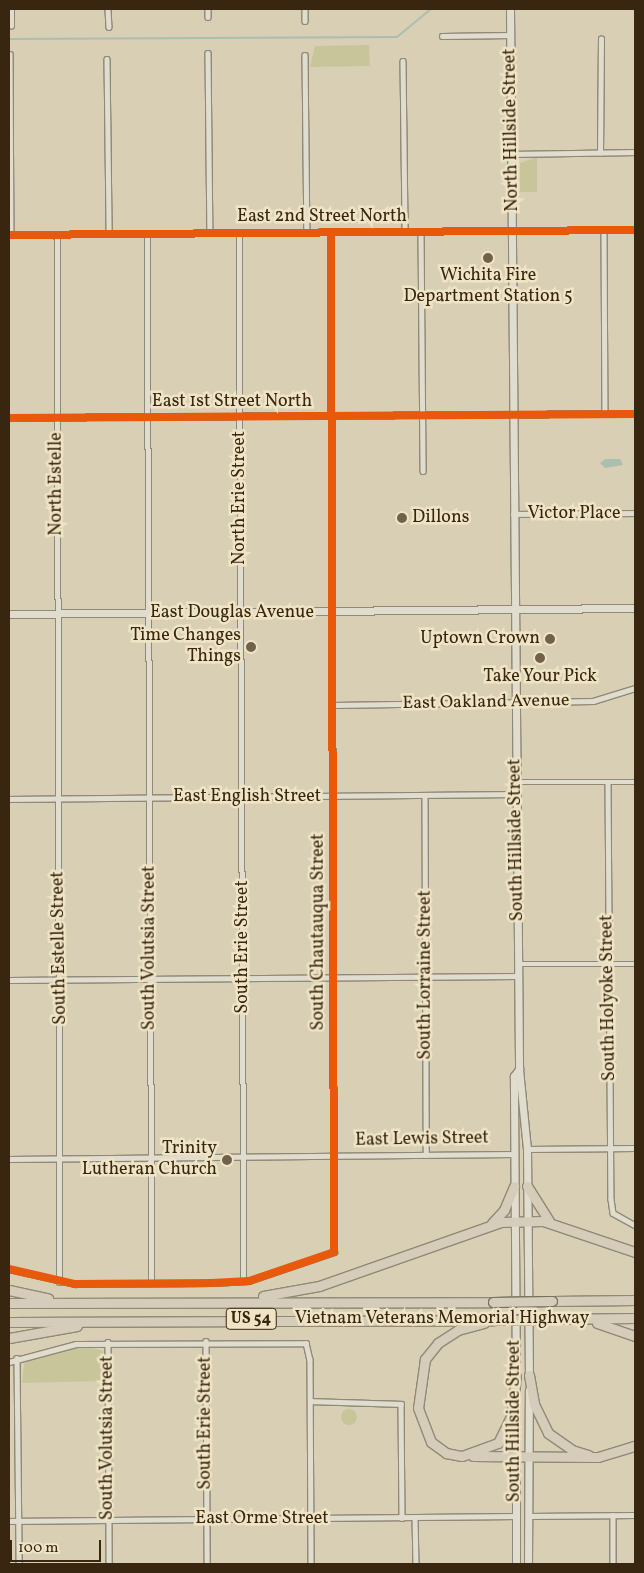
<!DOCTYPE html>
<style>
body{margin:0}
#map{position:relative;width:644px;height:1573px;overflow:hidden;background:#d8cfb5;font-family:Vollkorn,serif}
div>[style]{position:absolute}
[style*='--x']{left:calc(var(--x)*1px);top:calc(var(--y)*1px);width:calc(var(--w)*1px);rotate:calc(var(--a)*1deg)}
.green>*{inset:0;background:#c9c59a}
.round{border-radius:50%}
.water>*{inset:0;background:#abbeb0}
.stream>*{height:2px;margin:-1px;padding:0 1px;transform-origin:1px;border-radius:1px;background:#abbeb0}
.roads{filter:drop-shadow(1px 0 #908977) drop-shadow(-1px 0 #908977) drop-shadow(0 1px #908977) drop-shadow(0 -1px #908977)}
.minor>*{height:4.5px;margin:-2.25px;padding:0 2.25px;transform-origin:2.25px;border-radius:2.25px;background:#e0dcce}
.tertiary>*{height:5.5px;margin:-2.75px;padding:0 2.75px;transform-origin:2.75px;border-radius:2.75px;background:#e0dcce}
.secondary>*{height:7px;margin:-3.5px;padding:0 3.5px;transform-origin:3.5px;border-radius:3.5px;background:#e0dcce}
.motorway>*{height:9px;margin:-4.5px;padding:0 4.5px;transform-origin:4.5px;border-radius:4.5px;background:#d5ccba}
.bridges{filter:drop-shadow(1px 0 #797261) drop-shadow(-1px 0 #797261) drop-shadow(0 1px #797261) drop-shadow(0 -1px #797261)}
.motorway-bridge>*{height:9px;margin:-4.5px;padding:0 4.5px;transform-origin:4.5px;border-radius:4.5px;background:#d5ccba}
.cycleway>*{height:8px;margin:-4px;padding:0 4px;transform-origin:4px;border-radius:4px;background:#e8590c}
.dots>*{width:14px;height:14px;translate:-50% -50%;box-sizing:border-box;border:2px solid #efe4c5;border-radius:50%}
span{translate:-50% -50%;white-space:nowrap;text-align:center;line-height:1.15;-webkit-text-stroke:5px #efe4c5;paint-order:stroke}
.shield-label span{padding:1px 4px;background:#efe4c5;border:1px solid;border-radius:4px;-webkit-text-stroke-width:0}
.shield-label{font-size:16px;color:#392610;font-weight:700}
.street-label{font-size:18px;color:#392610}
.poi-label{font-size:18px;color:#392610}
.left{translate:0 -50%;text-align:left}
.right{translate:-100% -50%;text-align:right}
.frame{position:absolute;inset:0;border:10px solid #392610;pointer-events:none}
.scale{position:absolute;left:10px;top:1540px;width:91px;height:22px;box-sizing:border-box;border:2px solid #392610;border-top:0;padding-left:6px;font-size:15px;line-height:18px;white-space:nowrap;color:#392610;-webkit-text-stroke:4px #efe4c5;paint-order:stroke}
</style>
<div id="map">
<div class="green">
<div style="clip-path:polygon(369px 45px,370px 66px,310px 67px,315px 46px)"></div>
<div style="clip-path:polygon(537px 157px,537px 192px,520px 192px,520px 163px)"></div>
<div style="clip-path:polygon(86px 1346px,103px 1351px,103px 1381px,22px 1383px,25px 1359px)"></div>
<div class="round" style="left:341px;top:1409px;width:16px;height:16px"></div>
</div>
<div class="water">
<div style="clip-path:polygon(605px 459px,620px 459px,623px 465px,605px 468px,600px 463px)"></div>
</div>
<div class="stream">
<div style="--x:9;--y:39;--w:388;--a:-0.3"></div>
<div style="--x:397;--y:37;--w:44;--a:-39.5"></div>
</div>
<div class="roads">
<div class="minor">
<div style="--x:108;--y:9;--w:18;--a:87"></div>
<div style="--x:208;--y:9;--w:8;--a:90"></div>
<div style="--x:305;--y:9;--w:12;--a:90"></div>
<div style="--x:11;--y:26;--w:17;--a:-90"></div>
<div style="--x:442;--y:36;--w:69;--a:-0.8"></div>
<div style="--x:208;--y:53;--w:180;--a:89.4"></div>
<div style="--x:10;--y:54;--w:181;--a:89.7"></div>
<div style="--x:305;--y:55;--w:177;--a:89.4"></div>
<div style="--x:107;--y:59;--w:175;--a:89.3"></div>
<div style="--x:403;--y:61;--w:171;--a:89.3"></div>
<div style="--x:600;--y:153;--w:114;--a:-89.5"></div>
<div style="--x:512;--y:154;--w:123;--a:-0.9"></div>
<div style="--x:604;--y:230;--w:184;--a:89.7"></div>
<div style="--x:421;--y:232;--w:239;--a:89.5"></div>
<div style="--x:239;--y:233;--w:1048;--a:89.73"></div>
<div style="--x:147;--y:234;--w:1049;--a:89.73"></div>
<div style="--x:57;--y:235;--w:1047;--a:89.84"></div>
<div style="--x:513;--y:514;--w:122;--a:-0.5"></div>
<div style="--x:333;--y:705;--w:260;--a:-0.9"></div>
<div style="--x:593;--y:701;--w:44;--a:-17.2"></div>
<div style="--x:516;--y:782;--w:119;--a:0"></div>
<div style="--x:608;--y:782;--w:417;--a:89.6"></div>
<div style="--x:611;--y:1199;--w:14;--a:82"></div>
<div style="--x:613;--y:1213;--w:25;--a:29"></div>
<div style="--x:425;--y:795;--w:360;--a:89.8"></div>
<div style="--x:9;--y:799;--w:507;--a:-0.57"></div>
<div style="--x:519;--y:964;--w:116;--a:0"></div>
<div style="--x:9;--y:980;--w:510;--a:-0.45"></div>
<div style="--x:527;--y:1149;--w:108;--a:-0.5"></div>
<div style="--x:9;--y:1159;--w:505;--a:-0.57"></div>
<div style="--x:9;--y:1269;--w:68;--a:12.8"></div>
<div style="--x:75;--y:1284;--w:137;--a:-0.4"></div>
<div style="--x:212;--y:1283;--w:37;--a:-3"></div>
<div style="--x:249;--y:1281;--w:90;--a:-18.8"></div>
<div style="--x:334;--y:1252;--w:1020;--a:-90.17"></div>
<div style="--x:206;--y:1341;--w:223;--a:89.7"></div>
<div style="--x:108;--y:1342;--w:222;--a:89.7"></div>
<div style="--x:17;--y:1358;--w:206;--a:89.4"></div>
<div style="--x:9;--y:1362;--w:69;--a:-15"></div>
<div style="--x:76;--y:1344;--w:230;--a:-0.2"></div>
<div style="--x:306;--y:1343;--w:17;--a:77"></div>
<div style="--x:310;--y:1360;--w:204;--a:89.7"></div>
<div style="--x:310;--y:1401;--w:91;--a:1.9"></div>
<div style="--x:401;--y:1404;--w:114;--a:89.5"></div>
<div style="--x:613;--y:1515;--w:49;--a:90"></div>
<div style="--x:529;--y:1516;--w:106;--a:-0.5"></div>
<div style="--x:415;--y:1517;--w:47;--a:88.8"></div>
<div style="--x:9;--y:1521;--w:506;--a:-0.57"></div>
</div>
<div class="tertiary">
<div style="--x:9;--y:235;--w:626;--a:-0.46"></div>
<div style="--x:9;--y:418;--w:626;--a:-0.37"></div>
</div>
<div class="secondary">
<div style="--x:510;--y:9;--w:1060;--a:89.51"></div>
<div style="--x:519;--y:1069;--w:80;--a:84.3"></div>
<div style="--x:527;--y:1149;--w:231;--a:89.5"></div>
<div style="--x:9;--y:614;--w:626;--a:-0.55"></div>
<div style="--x:516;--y:1380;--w:304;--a:-90.4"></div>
<div style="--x:514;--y:1076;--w:9;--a:-54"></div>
<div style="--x:516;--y:1408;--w:156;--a:90"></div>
<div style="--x:528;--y:1564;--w:174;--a:-89.7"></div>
</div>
<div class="motorway">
<div style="--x:527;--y:1186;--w:41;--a:57.8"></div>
<div style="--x:492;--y:1223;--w:18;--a:-47"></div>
<div style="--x:504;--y:1210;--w:26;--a:-67"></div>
<div style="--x:9;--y:1290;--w:40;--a:12"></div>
<div style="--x:263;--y:1296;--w:57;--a:-10.1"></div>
<div style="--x:319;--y:1286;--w:193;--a:-19.4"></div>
<div style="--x:501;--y:1222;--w:42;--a:-1.4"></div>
<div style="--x:543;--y:1221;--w:97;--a:18.6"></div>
<div style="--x:552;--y:1301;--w:83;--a:-0.7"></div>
<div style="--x:9;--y:1303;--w:484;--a:-0.1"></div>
<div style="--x:551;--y:1319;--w:84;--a:-0.7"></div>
<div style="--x:9;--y:1322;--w:485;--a:-0.2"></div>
<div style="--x:484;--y:1323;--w:27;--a:165"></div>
<div style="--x:458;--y:1330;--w:24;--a:147"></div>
<div style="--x:438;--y:1343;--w:21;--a:129"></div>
<div style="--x:425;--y:1359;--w:49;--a:98.1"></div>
<div style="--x:418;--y:1408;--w:36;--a:69"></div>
<div style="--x:431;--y:1442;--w:19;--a:36"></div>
<div style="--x:446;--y:1453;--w:16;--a:11"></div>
<div style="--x:462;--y:1456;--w:38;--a:-20"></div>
<div style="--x:498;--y:1443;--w:32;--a:-64"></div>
<div style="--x:512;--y:1414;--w:38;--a:-84"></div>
<div style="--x:597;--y:1323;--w:40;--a:18.9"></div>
<div style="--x:9;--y:1338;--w:69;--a:-10"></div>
<div style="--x:529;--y:1375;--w:29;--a:80"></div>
<div style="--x:534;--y:1404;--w:32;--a:64"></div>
<div style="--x:548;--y:1433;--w:29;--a:35"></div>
<div style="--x:572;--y:1450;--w:17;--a:17"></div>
<div style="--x:473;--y:1456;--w:125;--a:0.5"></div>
<div style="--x:598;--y:1457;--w:39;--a:-17"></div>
</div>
</div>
<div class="bridges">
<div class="motorway-bridge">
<div style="--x:493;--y:1302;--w:59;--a:-1"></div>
<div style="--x:494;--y:1320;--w:57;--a:-1"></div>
</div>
</div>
<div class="cycleway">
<div style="--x:9;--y:235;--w:626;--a:-0.46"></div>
<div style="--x:9;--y:418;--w:626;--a:-0.37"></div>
<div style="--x:9;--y:1269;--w:68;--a:12.8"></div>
<div style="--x:75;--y:1284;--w:137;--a:-0.4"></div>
<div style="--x:212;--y:1283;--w:37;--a:-3"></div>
<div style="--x:249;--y:1281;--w:90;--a:-18.8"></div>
<div style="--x:334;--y:1252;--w:1020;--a:-90.17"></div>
</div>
<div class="dots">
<div style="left:488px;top:258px;background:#71614a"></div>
<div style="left:402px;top:518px;background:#71614a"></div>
<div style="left:550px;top:639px;background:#71614a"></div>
<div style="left:251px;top:647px;background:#71614a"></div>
<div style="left:540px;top:658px;background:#71614a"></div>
<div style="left:227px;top:1160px;background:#71614a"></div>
</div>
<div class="shield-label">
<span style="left:251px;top:1319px">US 54</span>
</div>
<div class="street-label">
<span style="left:512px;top:130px;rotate:-91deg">North Hillside Street</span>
<span style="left:322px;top:217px">East 2nd Street North</span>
<span style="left:232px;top:402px">East 1st Street North</span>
<span style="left:57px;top:484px;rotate:-90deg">North Estelle</span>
<span style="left:240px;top:498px;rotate:-90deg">North Erie Street</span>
<span style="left:574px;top:514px">Victor Place</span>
<span style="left:232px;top:613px">East Douglas Avenue</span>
<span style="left:486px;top:703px;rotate:-1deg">East Oakland Avenue</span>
<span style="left:247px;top:797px">East English Street</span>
<span style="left:517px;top:840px;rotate:-91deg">South Hillside Street</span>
<span style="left:319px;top:932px;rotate:-90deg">South Chautauqua Street</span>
<span style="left:243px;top:947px;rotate:-90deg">South Erie Street</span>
<span style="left:60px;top:948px;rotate:-91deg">South Estelle Street</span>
<span style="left:150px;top:948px;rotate:-90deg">South Volutsia Street</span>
<span style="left:426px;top:975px;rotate:-90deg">South Lorraine Street</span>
<span style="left:609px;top:998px;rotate:-91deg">South Holyoke Street</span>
<span style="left:422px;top:1140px;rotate:-1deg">East Lewis Street</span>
<span style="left:442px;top:1319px">Vietnam Veterans Memorial Highway</span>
<span style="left:515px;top:1421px;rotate:-90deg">South Hillside Street</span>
<span style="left:206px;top:1423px;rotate:-90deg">South Erie Street</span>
<span style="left:108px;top:1438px;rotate:-90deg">South Volutsia Street</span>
<span style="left:262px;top:1519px">East Orme Street</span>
</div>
<div class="poi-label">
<span style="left:488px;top:287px">Wichita Fire<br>Department Station 5</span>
<span class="left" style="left:412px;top:518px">Dillons</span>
<span class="right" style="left:241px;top:647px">Time Changes<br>Things</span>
<span class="right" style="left:540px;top:639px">Uptown Crown</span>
<span style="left:540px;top:677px">Take Your Pick</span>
<span class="right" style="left:217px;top:1160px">Trinity<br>Lutheran Church</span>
</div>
<div class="frame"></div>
<div class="scale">100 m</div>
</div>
